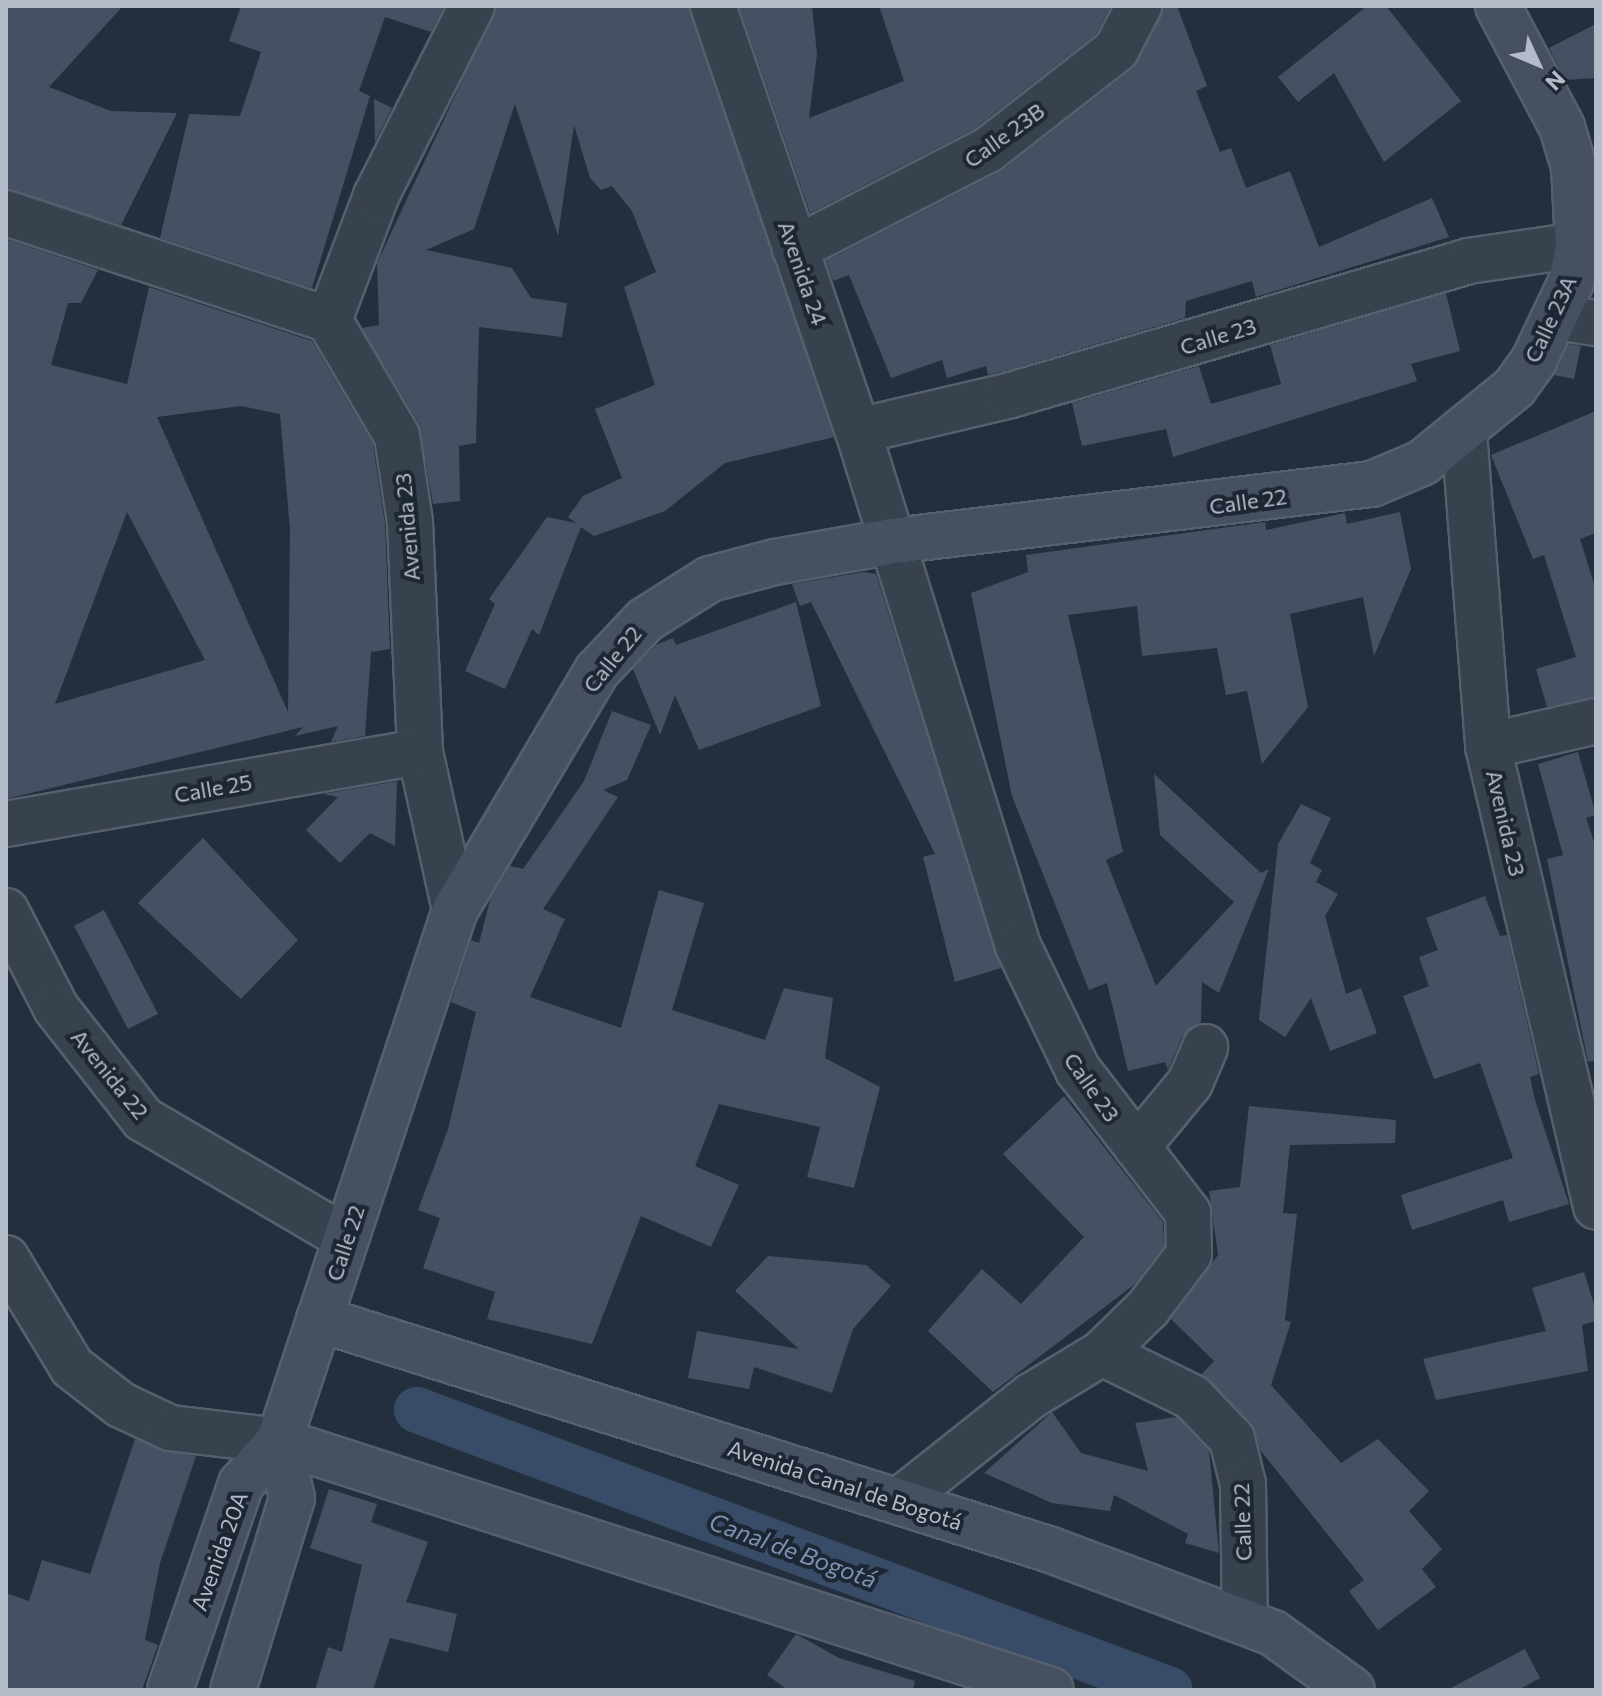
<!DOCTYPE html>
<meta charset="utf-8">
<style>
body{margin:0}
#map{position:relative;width:1602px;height:1696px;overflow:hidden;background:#242f3e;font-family:Commissioner,sans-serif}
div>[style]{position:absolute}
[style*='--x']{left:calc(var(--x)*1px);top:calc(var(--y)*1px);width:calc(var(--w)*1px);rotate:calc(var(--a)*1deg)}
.canal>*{height:46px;margin:-23px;padding:0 23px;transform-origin:23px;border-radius:23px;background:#394c67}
.building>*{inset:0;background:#455162}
.roads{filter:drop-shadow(2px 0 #565f6c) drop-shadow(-2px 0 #565f6c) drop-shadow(0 2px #565f6c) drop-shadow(0 -2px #565f6c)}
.minor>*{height:44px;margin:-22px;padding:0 22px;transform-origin:22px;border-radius:22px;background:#38414e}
.secondary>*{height:44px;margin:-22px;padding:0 22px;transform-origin:22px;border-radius:22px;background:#465061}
span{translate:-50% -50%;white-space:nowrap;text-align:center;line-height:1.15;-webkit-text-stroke:8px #1d2633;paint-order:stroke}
.street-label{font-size:22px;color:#b4bcc9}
.water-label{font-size:24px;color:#7c92b1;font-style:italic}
.frame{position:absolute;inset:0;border:8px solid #b4bcc9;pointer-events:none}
.north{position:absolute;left:1498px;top:24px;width:80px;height:80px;-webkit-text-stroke:6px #1d2633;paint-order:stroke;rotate:134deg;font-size:22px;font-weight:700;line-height:32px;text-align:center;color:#b4bcc9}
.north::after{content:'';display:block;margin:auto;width:28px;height:36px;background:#b4bcc9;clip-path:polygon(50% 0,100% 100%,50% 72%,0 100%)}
</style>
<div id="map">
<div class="canal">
<div style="--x:417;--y:1410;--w:803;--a:20.4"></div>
</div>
<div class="building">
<div style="clip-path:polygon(6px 6px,123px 6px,49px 87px,111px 111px,177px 113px,121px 225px,6px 189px)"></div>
<div style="clip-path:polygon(241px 6px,444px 6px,431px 32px,385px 17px,359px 91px,370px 96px,312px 288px,160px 238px,189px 114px,240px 116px,261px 52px,229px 41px)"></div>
<div style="clip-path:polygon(497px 6px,689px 6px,834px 437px,725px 463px,665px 511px,594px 536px,581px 527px,539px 635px,532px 629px,505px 689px,465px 671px,495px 604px,489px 599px,547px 517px,576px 523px,568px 517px,583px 496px,622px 478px,595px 409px,655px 385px,624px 287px,656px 272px,632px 211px,612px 186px,601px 190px,590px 178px,574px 125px,558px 236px,515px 104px,474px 229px,426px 250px,512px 268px,531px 298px,567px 303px,562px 337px,479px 327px,476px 443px,459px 446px,460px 501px,433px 504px,419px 424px,362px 328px,379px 325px,377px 263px)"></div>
<div style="clip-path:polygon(739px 6px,812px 6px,817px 54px,809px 118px,904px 81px,879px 6px,1111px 6px,1096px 34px,974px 129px,810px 213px)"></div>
<div style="clip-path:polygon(1164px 6px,1177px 6px,1207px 86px,1196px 91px,1220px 152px,1231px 148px,1246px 188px,1290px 171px,1319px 247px,1432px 198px,1449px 237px,1256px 297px,1252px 281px,1186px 301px,1185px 318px,1005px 371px,988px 375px,986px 366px,947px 378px,942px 360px,891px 378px,849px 275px,833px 281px,826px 261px,1003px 170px,1132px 69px)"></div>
<div style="clip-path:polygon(1367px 6px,1386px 6px,1461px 101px,1384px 162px,1334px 73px,1298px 102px,1278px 77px)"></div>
<div style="clip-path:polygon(1596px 24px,1596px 78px,1565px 80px,1549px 48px)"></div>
<div style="clip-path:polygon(374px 99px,392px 108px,375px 142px)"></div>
<div style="clip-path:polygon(evenodd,6px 239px,98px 270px,81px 303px,68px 303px,51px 365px,127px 384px,149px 287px,312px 341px,373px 444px,385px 524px,390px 649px,371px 652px,365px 736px,331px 742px,338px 726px,295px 736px,303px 727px,6px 799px,6px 239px,241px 406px,280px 414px,290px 530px,288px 712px,157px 417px,241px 406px,6px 239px,127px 512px,205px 660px,55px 704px,127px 512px)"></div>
<div style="clip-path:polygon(1446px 293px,1460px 351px,1411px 364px,1417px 381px,1173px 457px,1166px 429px,1082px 446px,1072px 403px,1199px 366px,1211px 404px,1281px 384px,1270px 345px)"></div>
<div style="clip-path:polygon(1569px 344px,1581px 346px,1574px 379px,1554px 375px)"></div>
<div style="clip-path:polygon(1596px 411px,1596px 533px,1580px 539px,1596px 590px,1596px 697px,1547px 707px,1536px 669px,1576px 657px,1544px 555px,1533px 559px,1491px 455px)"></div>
<div style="clip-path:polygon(1400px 512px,1411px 569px,1374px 656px,1363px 597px,1290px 614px,1308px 707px,1262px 764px,1247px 691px,1226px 695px,1217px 648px,1142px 656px,1137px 606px,1068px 615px,1123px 852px,1106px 860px,1156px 986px,1234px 902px,1160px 835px,1154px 774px,1261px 873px,1269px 869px,1219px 993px,1202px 982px,1201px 1022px,1182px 1037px,1168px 1070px,1165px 1062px,1128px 1071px,1107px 983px,1089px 990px,1012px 796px,971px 593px,1028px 572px,1026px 555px,1265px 522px,1266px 530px,1345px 513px,1347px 524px)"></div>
<div style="clip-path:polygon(864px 572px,876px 574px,1001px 968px,955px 982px,923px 857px,935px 854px,811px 602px,800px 606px,792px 584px)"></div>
<div style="clip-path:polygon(796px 602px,821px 706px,699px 750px,675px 695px,660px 735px,633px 669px,656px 645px,673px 638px,676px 645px)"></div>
<div style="clip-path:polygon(612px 711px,651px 725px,627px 780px,603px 790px,618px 797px,543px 909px,565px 919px,530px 997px,621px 1028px,659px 890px,704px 903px,672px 1010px,765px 1040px,784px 988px,833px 998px,825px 1058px,880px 1087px,854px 1188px,807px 1177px,820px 1127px,719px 1104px,695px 1166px,739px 1185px,711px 1247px,641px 1216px,592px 1344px,487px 1319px,495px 1292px,423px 1268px,440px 1218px,418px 1210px,448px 1129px,476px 1012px,451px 1002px,471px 940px,479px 943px,490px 900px,510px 866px,523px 869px,584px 781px)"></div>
<div style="clip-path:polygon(1578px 752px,1596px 815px,1586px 818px,1596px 848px,1596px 1060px,1588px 1062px,1547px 859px,1563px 855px,1538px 764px)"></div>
<div style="clip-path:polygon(397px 781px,395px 846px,370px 833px,340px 863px,306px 830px,338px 797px,323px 794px)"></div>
<div style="clip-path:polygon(1301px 804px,1331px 818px,1310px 863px,1322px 870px,1316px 882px,1338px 894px,1325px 916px,1346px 994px,1361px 988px,1377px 1033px,1330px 1051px,1311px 998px,1285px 1037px,1259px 1020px,1278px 844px)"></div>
<div style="clip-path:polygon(203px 838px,298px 940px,241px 999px,138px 903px)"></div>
<div style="clip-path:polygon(1485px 896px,1500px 936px,1507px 935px,1539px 1074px,1530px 1077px,1535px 1100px,1569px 1204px,1509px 1222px,1503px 1200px,1412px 1230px,1401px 1195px,1513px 1158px,1480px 1063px,1434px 1079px,1403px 996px,1429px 986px,1419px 957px,1438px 950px,1426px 918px)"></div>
<div style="clip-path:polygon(104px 910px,158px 1014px,128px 1029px,74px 926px)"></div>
<div style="clip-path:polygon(1064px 1096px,1163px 1222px,1164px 1246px,1135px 1284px,993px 1392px,928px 1331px,982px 1269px,1021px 1304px,1084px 1237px,1003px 1154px)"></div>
<div style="clip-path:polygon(1249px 1106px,1396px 1120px,1395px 1143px,1290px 1145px,1283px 1213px,1297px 1214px,1285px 1320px,1291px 1322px,1271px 1385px,1341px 1463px,1378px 1439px,1429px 1491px,1409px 1511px,1442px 1549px,1422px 1569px,1436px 1587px,1378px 1630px,1349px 1591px,1364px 1580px,1261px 1451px,1250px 1422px,1202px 1374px,1214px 1361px,1171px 1319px,1218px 1255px,1209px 1191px,1240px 1187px)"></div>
<div style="clip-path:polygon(768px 1256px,866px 1265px,891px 1286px,853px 1329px,832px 1393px,754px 1367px,749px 1389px,688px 1378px,697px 1331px,799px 1349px,735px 1291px)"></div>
<div style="clip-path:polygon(1584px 1272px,1596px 1311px,1596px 1321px,1582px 1325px,1588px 1371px,1436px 1400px,1423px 1359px,1546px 1331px,1532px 1288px)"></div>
<div style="clip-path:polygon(1052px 1412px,1081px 1453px,1148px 1471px,1135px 1423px,1177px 1417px,1209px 1451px,1219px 1553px,1185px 1543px,1188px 1534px,1114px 1495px,1110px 1511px,1052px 1503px,984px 1473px)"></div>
<div style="clip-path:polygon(135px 1439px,196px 1456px,160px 1563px,145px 1640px,158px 1645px,142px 1690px,6px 1690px,6px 1593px,29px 1601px,42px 1560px,90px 1574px)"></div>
<div style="clip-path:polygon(329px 1489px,377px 1504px,371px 1522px,428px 1542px,406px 1602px,457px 1614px,448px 1652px,390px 1638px,373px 1690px,315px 1690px,328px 1647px,342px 1652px,362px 1565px,310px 1548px)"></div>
<div style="clip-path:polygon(796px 1634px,839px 1658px,915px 1681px,913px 1690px,788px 1690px,767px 1675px)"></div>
<div style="clip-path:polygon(1525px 1649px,1540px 1678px,1518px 1690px,1447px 1690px)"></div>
</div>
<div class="roads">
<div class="minor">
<div style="--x:713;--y:6;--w:449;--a:71.2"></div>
<div style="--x:858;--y:431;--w:539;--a:72.74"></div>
<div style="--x:1018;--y:946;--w:138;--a:64.2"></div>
<div style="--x:1078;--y:1070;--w:180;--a:52.4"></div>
<div style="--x:1188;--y:1213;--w:41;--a:88.6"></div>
<div style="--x:1189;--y:1254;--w:68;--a:127.2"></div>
<div style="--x:1148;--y:1308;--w:64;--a:135.6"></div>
<div style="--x:1102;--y:1353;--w:83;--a:148.8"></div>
<div style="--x:1031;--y:1396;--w:169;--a:141.5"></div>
<div style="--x:6;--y:213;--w:340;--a:18.3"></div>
<div style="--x:795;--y:249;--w:217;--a:-27.2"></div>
<div style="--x:988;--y:150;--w:162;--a:-38"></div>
<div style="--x:1116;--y:50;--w:50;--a:-62.4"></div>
<div style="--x:1556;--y:317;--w:40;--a:8.5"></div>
<div style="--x:329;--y:320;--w:134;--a:59.6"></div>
<div style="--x:397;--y:436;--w:87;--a:81.4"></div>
<div style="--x:410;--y:522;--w:230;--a:87.5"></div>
<div style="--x:420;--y:752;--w:162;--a:77.5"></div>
<div style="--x:329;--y:320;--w:133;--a:-69.2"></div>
<div style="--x:376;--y:196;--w:213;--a:-63.2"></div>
<div style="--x:858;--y:431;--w:157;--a:-13.2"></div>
<div style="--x:1011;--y:395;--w:476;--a:-16.3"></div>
<div style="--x:1468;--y:261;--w:111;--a:-8.3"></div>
<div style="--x:1464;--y:432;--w:315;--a:85.6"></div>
<div style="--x:1488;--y:746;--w:473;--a:76.8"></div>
<div style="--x:1488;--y:746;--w:111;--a:-13"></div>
<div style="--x:6;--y:824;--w:420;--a:-9.9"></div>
<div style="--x:6;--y:911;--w:109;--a:62.7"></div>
<div style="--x:56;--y:1008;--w:141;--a:51.9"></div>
<div style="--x:143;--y:1119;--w:235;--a:30.4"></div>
<div style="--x:1137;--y:1147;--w:83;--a:-50.4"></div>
<div style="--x:1190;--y:1083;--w:39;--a:-67"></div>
<div style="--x:6;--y:1258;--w:127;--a:58.8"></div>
<div style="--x:72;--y:1367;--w:62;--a:37.8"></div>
<div style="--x:121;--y:1405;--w:54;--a:25.1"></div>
<div style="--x:170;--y:1428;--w:110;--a:6.8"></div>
<div style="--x:1102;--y:1353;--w:100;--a:26.1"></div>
<div style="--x:1192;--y:1397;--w:58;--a:46.4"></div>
<div style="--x:1232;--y:1439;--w:46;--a:76.3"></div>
<div style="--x:1243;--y:1484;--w:137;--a:89.2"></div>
</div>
<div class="secondary">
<div style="--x:319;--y:1319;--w:768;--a:17.51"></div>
<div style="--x:1051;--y:1550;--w:237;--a:20.5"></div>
<div style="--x:1273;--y:1633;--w:97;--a:35.8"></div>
<div style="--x:279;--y:1441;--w:811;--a:17.88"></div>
<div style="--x:170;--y:1690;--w:218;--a:-71"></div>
<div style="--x:241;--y:1484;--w:57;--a:-48.5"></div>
<div style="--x:279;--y:1441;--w:559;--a:-71.66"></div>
<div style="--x:455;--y:910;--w:278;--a:-59.3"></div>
<div style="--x:597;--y:671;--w:70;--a:-46.7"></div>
<div style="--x:645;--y:620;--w:77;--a:-32.2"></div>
<div style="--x:710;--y:579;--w:67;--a:-14.7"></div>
<div style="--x:775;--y:562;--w:120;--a:-10.1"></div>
<div style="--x:893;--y:541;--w:482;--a:-6.8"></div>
<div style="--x:1372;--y:484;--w:54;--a:-22.8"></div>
<div style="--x:1422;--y:463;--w:119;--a:-39.2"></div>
<div style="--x:1514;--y:388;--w:34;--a:-54"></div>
<div style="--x:1534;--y:360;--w:86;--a:-64.6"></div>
<div style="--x:1571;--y:282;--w:38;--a:-79"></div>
<div style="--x:1578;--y:245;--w:78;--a:-92.9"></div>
<div style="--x:1574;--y:167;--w:42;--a:-106.7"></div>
<div style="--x:1562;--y:127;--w:137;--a:-117.9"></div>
<div style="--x:233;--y:1690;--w:201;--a:-72.9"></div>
<div style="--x:292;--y:1498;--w:58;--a:-102.8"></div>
</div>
</div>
<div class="street-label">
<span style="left:1004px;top:135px;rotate:-36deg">Calle 23B</span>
<span style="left:803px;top:273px;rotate:71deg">Avenida 24</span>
<span style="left:1550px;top:319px;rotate:-65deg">Calle 23A</span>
<span style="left:1218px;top:336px;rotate:-17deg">Calle 23</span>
<span style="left:1248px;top:501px;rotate:-8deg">Calle 22</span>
<span style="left:407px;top:527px;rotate:-95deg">Avenida 23</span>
<span style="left:612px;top:659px;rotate:-51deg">Calle 22</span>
<span style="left:213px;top:788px;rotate:-10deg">Calle 25</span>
<span style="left:1506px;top:823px;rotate:77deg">Avenida 23</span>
<span style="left:110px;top:1074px;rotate:51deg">Avenida 22</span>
<span style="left:1092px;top:1087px;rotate:55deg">Calle 23</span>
<span style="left:345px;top:1243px;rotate:-72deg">Calle 22</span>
<span style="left:845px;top:1485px;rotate:18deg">Avenida Canal de Bogotá</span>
<span style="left:1242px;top:1522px;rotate:-92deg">Calle 22</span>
<span style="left:219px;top:1551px;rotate:-70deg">Avenida 20A</span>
</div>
<div class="water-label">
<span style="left:793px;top:1550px;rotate:20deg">Canal de Bogotá</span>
</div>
<div class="frame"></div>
<div class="north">N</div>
</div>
